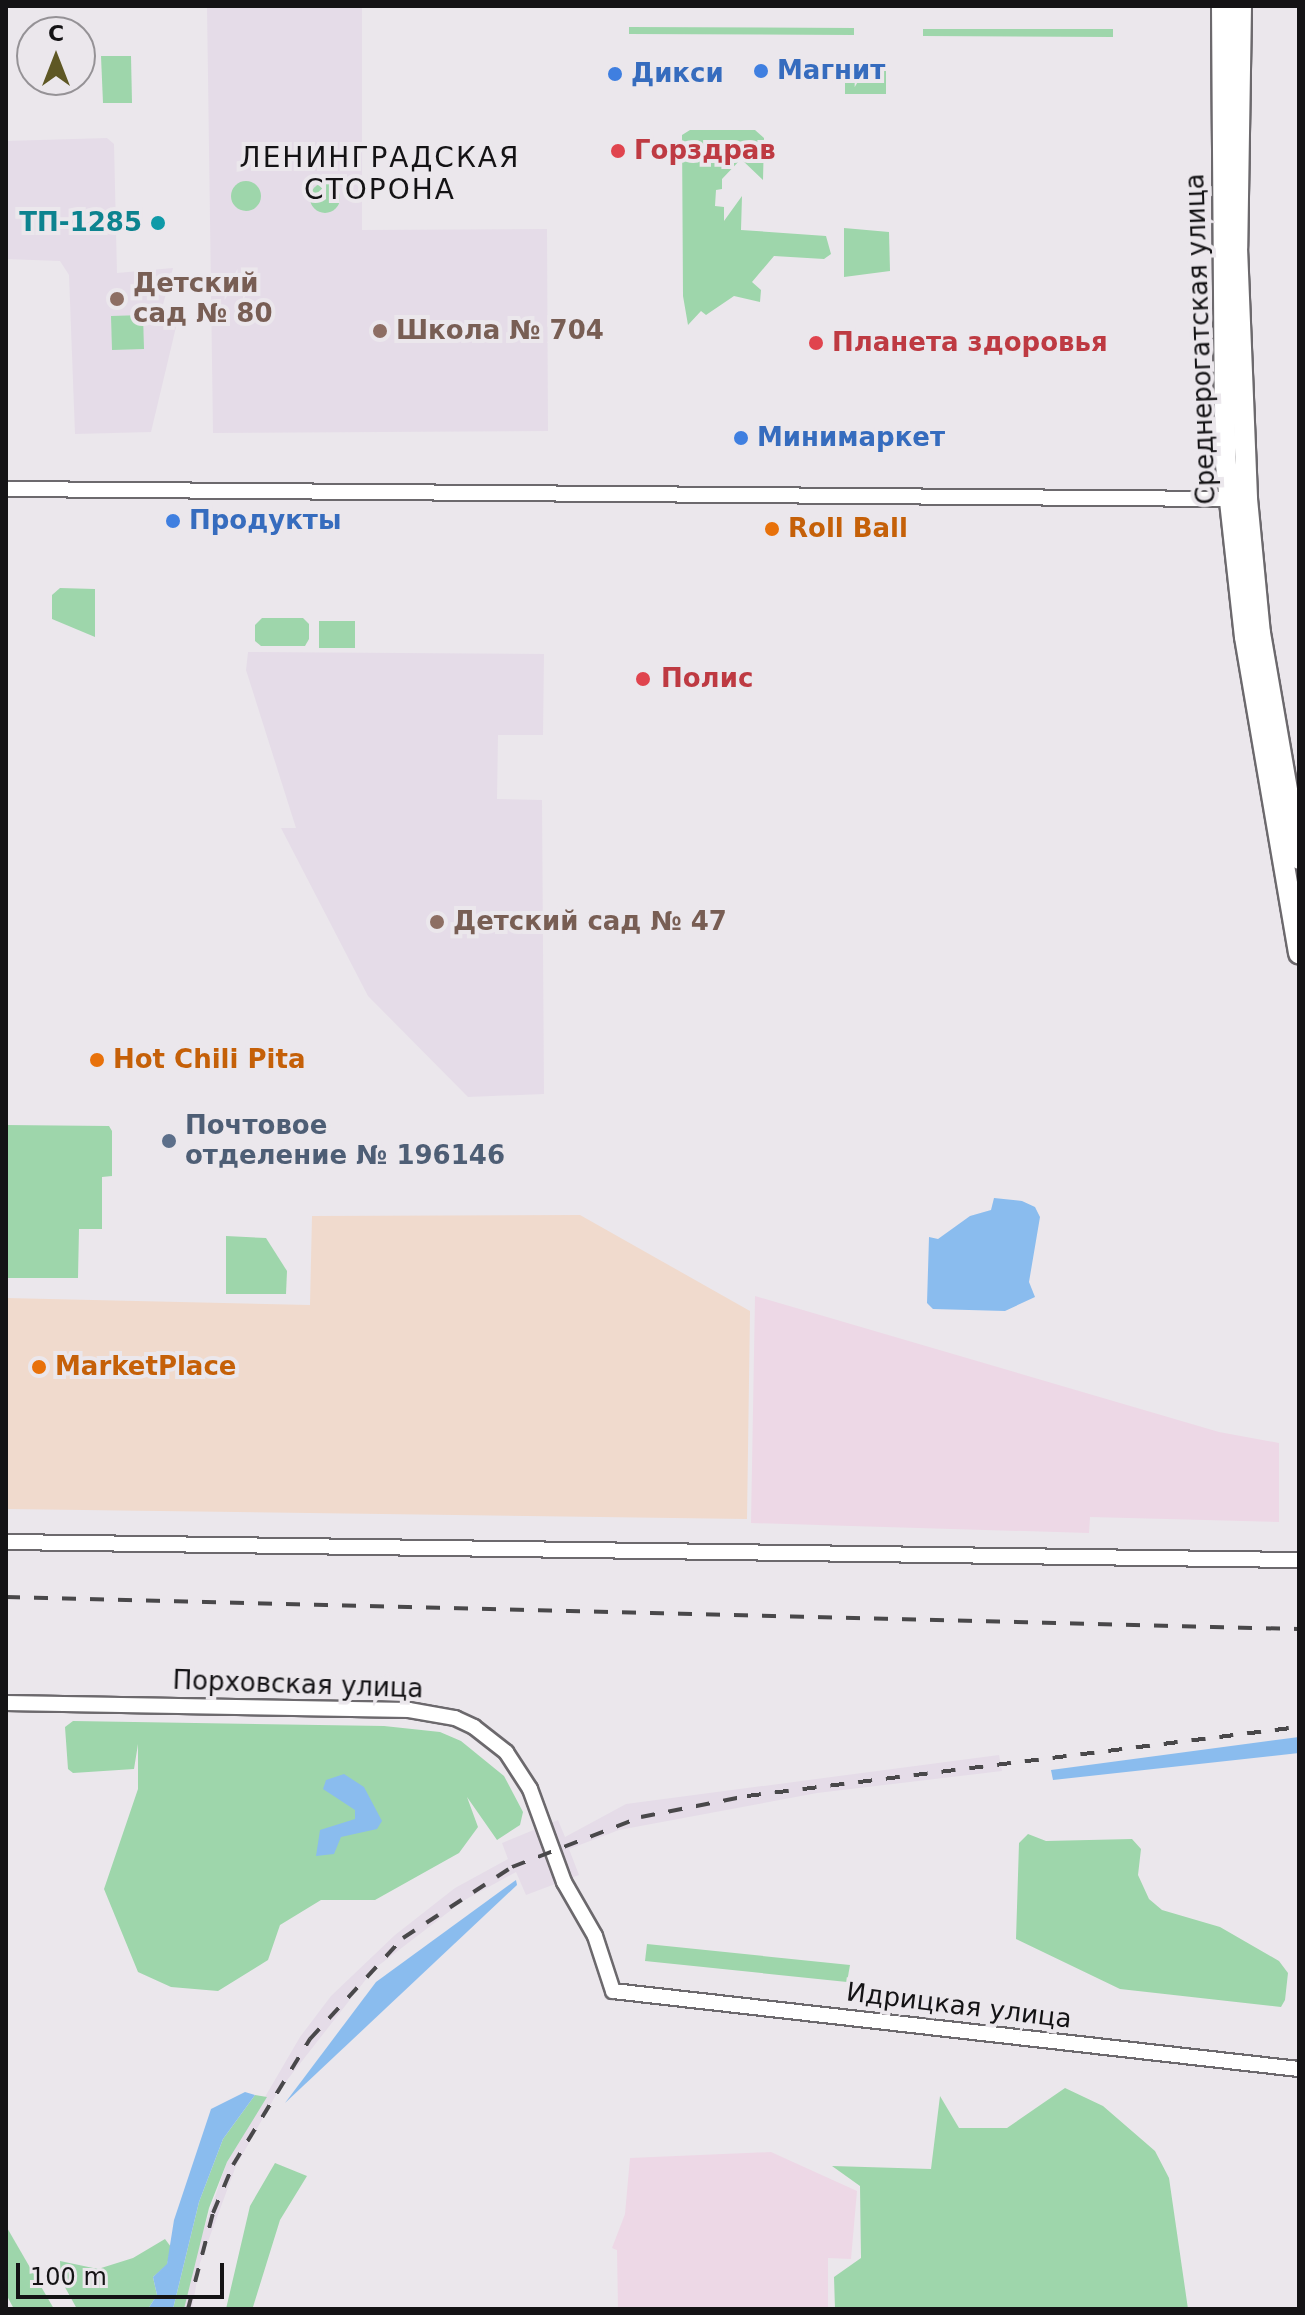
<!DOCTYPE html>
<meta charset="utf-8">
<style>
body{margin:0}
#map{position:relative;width:1305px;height:2315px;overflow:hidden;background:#ebe7ec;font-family:"DejaVu Sans",sans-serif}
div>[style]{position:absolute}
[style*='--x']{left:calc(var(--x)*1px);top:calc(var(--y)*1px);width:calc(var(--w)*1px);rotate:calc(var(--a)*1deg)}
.commercial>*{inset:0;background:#f0dacd}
.industrial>*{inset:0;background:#edd8e6}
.built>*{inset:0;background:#e5dce8}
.green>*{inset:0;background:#9ed6ab}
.round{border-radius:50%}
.water>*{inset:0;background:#8abcee}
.roads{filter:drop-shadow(2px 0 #6c696d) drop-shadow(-2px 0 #6c696d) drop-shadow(0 2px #6c696d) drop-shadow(0 -2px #6c696d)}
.street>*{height:14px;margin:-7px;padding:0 7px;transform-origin:7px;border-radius:7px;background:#fff}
.secondary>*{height:20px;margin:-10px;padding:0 10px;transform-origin:10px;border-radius:10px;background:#fff}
.rail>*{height:4px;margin-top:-2px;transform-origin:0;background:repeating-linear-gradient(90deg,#49484a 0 14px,transparent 0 28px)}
.dots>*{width:22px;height:22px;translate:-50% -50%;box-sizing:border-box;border:4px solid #ebe7ec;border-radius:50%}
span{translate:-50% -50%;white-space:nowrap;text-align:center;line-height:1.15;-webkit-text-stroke:8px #ebe7ec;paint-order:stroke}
.shop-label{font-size:26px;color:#366cbe;font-weight:700}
.left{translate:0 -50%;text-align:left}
.health-label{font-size:26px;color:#be3a42;font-weight:700}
.culture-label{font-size:26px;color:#0d838f;font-weight:700}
.right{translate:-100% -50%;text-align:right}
.education-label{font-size:26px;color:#785e54;font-weight:700}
.street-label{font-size:26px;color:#141315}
.food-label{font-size:26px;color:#c56008;font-weight:700}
.service-label{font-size:26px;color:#4e5e75;font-weight:700}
.neighbourhood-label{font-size:28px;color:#141315;letter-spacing:2px}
.frame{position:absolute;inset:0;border:8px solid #141315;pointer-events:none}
.north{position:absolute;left:16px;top:16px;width:80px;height:80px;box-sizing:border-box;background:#ebe7ec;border:2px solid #959296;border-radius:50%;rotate:0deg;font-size:22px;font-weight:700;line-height:32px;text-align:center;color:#141315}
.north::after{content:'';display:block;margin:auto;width:28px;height:36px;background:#5e5724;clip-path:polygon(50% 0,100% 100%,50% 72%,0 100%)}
.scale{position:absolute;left:16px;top:2263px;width:208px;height:36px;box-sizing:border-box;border:4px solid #141315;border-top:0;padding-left:10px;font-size:24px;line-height:28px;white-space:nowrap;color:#141315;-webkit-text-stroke:6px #ebe7ec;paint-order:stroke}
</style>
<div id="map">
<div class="commercial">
<div style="clip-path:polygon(580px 1215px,750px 1311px,747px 1519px,6px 1509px,6px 1298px,310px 1305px,312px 1216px)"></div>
</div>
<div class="industrial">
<div style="clip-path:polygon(755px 1296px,1219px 1432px,1279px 1443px,1279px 1522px,1090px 1517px,1089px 1533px,751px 1523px)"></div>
<div style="clip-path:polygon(771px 2152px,857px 2191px,851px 2259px,828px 2258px,828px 2309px,618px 2309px,617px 2250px,612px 2248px,625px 2214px,630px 2158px)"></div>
</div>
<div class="built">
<div style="clip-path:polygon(207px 6px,362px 6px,362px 230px,547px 229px,548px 431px,213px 433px)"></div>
<div style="clip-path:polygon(107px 138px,114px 144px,117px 273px,173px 268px,158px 323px,176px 327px,151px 432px,75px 434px,69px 275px,60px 261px,6px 259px,6px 141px)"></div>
<div style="clip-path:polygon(248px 652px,544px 654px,543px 735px,498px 735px,497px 799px,542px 800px,544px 1094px,468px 1097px,368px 996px,281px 828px,296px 828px,246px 670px)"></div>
<div style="clip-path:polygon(999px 1755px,1002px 1771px,817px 1793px,619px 1830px,569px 1849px,579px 1875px,526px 1895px,516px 1872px,463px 1901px,374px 1969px,277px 2093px,236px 2166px,200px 2263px,192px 2309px,184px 2309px,192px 2263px,227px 2162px,300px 2037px,331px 1996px,395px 1935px,455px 1888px,508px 1859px,502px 1843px,558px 1820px,565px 1837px,626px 1804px)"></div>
</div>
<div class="green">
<div style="clip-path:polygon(629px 27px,854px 28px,854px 35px,629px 34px)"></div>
<div style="clip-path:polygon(923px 29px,1113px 29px,1113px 37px,923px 36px)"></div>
<div style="clip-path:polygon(101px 56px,131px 56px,132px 103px,103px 103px)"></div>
<div style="clip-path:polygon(845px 60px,880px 60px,886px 66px,886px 94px,845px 94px)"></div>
<div style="clip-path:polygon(690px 130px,755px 130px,764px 138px,763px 180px,741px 159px,722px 179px,722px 189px,716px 190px,715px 206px,724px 207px,724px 221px,742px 196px,741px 230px,826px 236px,831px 254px,824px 259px,774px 256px,752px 282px,761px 290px,760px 302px,734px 296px,706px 315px,701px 311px,688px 325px,683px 296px,682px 135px)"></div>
<div class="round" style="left:231px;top:181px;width:30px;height:30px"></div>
<div class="round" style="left:310px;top:183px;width:30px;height:30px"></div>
<div style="clip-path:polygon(844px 228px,889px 232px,890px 271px,844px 277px)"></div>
<div style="clip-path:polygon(143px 315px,144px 349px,112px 350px,111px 316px)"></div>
<div style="clip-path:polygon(60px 588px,95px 589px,95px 637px,52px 619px,52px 595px)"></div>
<div style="clip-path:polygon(262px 618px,303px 618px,309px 624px,309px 639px,305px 646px,261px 646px,255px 641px,255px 625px)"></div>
<div style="clip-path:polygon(319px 621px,355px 621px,355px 648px,319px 648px)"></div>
<div style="clip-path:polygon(6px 1125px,109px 1126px,112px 1131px,112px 1176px,102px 1177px,102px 1229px,79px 1229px,78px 1278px,6px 1278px)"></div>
<div style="clip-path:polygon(226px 1236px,266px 1238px,287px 1271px,286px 1294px,226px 1294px)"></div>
<div style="clip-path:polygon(73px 1721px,384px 1726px,440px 1732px,461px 1741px,504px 1776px,523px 1812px,520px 1825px,497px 1840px,467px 1797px,478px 1827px,459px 1853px,375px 1900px,321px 1900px,280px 1925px,268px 1960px,218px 1991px,171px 1987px,138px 1972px,104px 1889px,138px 1789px,138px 1744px,134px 1769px,73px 1773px,68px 1769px,65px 1727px)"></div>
<div style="clip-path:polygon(1028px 1834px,1046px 1841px,1132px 1839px,1141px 1849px,1138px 1875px,1149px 1899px,1162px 1910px,1220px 1927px,1279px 1961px,1288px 1973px,1285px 2000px,1281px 2007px,1120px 1989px,1016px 1939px,1019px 1843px)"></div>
<div style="clip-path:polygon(647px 1944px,850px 1965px,847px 1982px,645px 1961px)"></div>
<div style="clip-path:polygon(1065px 2088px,1103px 2106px,1155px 2151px,1169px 2178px,1188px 2309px,835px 2309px,834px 2277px,861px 2258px,860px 2186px,832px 2166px,931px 2169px,940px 2096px,959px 2128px,1007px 2128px)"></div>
<div style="clip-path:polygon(255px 2095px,267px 2097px,227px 2162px,209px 2208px,184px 2309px,173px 2309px,199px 2202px,223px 2139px)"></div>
<div style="clip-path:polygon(275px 2163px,307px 2176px,280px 2220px,253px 2307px,226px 2309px,250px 2206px)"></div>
<div style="clip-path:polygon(6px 2226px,54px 2309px,14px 2309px,6px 2294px)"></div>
<div style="clip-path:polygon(165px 2239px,171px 2247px,167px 2265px,153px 2277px,157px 2295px,148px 2309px,77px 2309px,61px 2280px,60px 2261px,98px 2269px,133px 2258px)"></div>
</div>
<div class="water">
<div style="clip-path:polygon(994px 1198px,1022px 1201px,1035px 1207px,1040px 1217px,1029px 1282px,1035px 1297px,1005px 1311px,933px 1309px,927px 1303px,929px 1237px,938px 1239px,970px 1216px,991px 1210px)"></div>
<div style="clip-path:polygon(1299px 1737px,1299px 1753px,1053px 1780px,1051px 1770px)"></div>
<div style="clip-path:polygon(344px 1774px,364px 1787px,382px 1821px,377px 1829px,341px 1837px,334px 1854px,316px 1856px,320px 1830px,355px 1819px,355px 1810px,323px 1789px,326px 1780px)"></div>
<div style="clip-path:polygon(516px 1880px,517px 1885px,285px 2103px,376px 1982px)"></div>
<div style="clip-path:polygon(245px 2092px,255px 2095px,223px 2139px,199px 2202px,173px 2309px,148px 2309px,157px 2295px,153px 2277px,167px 2264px,174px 2220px,211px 2109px)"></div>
</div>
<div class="roads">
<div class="street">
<div style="--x:6;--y:489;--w:1224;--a:0.47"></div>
<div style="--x:6;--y:1542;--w:1293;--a:0.8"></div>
<div style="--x:6;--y:1703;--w:403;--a:1"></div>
<div style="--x:409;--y:1710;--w:47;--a:9.9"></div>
<div style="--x:455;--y:1718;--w:21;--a:25"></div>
<div style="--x:474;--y:1727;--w:41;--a:38"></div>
<div style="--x:506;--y:1752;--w:44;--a:57"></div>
<div style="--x:530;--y:1789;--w:99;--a:69.9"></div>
<div style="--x:564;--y:1882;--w:62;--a:60.1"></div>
<div style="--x:595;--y:1936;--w:58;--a:71.9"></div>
<div style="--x:613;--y:1991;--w:690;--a:6.49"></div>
</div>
<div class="secondary">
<div style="--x:1222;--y:6;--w:450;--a:89.6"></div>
<div style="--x:1225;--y:456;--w:182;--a:83.7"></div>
<div style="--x:1245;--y:637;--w:321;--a:80.3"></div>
<div style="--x:1241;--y:6;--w:242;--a:90.9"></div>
<div style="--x:1237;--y:248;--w:251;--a:87.7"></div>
<div style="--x:1247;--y:499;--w:135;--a:84.5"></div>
<div style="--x:1260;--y:633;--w:229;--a:80.2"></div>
</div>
</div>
<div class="rail">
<div style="--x:6;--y:1597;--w:1293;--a:1.42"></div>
<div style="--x:188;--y:2309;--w:99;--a:-75.4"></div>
<div style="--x:213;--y:2213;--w:52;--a:-67.4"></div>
<div style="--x:233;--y:2165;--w:148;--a:-58.6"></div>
<div style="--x:310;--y:2039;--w:137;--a:-47.4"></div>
<div style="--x:403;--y:1938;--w:130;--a:-33.1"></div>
<div style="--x:512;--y:1867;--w:138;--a:-21.2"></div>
<div style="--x:641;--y:1817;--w:108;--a:-11.2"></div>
<div style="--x:747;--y:1796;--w:556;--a:-7.13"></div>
</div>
<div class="dots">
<div style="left:761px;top:71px;background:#3f7fe0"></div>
<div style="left:615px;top:74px;background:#3f7fe0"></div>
<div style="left:618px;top:151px;background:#e0444e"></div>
<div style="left:158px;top:223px;background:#0f9aa8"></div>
<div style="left:117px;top:299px;background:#8d6e63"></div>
<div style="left:380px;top:331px;background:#8d6e63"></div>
<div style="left:816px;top:343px;background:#e0444e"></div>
<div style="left:741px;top:438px;background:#3f7fe0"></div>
<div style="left:173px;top:521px;background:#3f7fe0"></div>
<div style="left:772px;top:529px;background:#e8710a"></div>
<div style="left:643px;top:679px;background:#e0444e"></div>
<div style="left:437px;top:922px;background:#8d6e63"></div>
<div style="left:97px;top:1060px;background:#e8710a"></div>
<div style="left:169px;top:1141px;background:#5c6f8a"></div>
<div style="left:39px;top:1367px;background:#e8710a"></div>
</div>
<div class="shop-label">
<span class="left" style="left:777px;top:71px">Магнит</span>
<span class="left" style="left:631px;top:74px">Дикси</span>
<span class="left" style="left:757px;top:438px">Минимаркет</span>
<span class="left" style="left:189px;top:521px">Продукты</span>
</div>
<div class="health-label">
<span class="left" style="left:634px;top:151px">Горздрав</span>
<span class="left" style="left:832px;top:343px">Планета здоровья</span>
<span class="left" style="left:661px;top:679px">Полис</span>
</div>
<div class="culture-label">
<span class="right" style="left:142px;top:223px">ТП-1285</span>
</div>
<div class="education-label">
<span class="left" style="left:133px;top:299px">Детский<br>сад № 80</span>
<span class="left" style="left:396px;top:331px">Школа № 704</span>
<span class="left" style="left:453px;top:922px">Детский сад № 47</span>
</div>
<div class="street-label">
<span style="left:1201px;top:339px;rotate:-92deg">Среднерогатская улица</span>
<span style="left:298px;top:1685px;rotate:2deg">Порховская улица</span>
<span style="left:959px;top:2006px;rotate:7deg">Идрицкая улица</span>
</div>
<div class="food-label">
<span class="left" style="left:788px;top:529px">Roll Ball</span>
<span class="left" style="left:113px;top:1060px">Hot Chili Pita</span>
<span class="left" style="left:55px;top:1367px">MarketPlace</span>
</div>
<div class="service-label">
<span class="left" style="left:185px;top:1141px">Почтовое<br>отделение № 196146</span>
</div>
<div class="neighbourhood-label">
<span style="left:380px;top:174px">ЛЕНИНГРАДСКАЯ<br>СТОРОНА</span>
</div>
<div class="frame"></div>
<div class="north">С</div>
<div class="scale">100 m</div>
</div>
